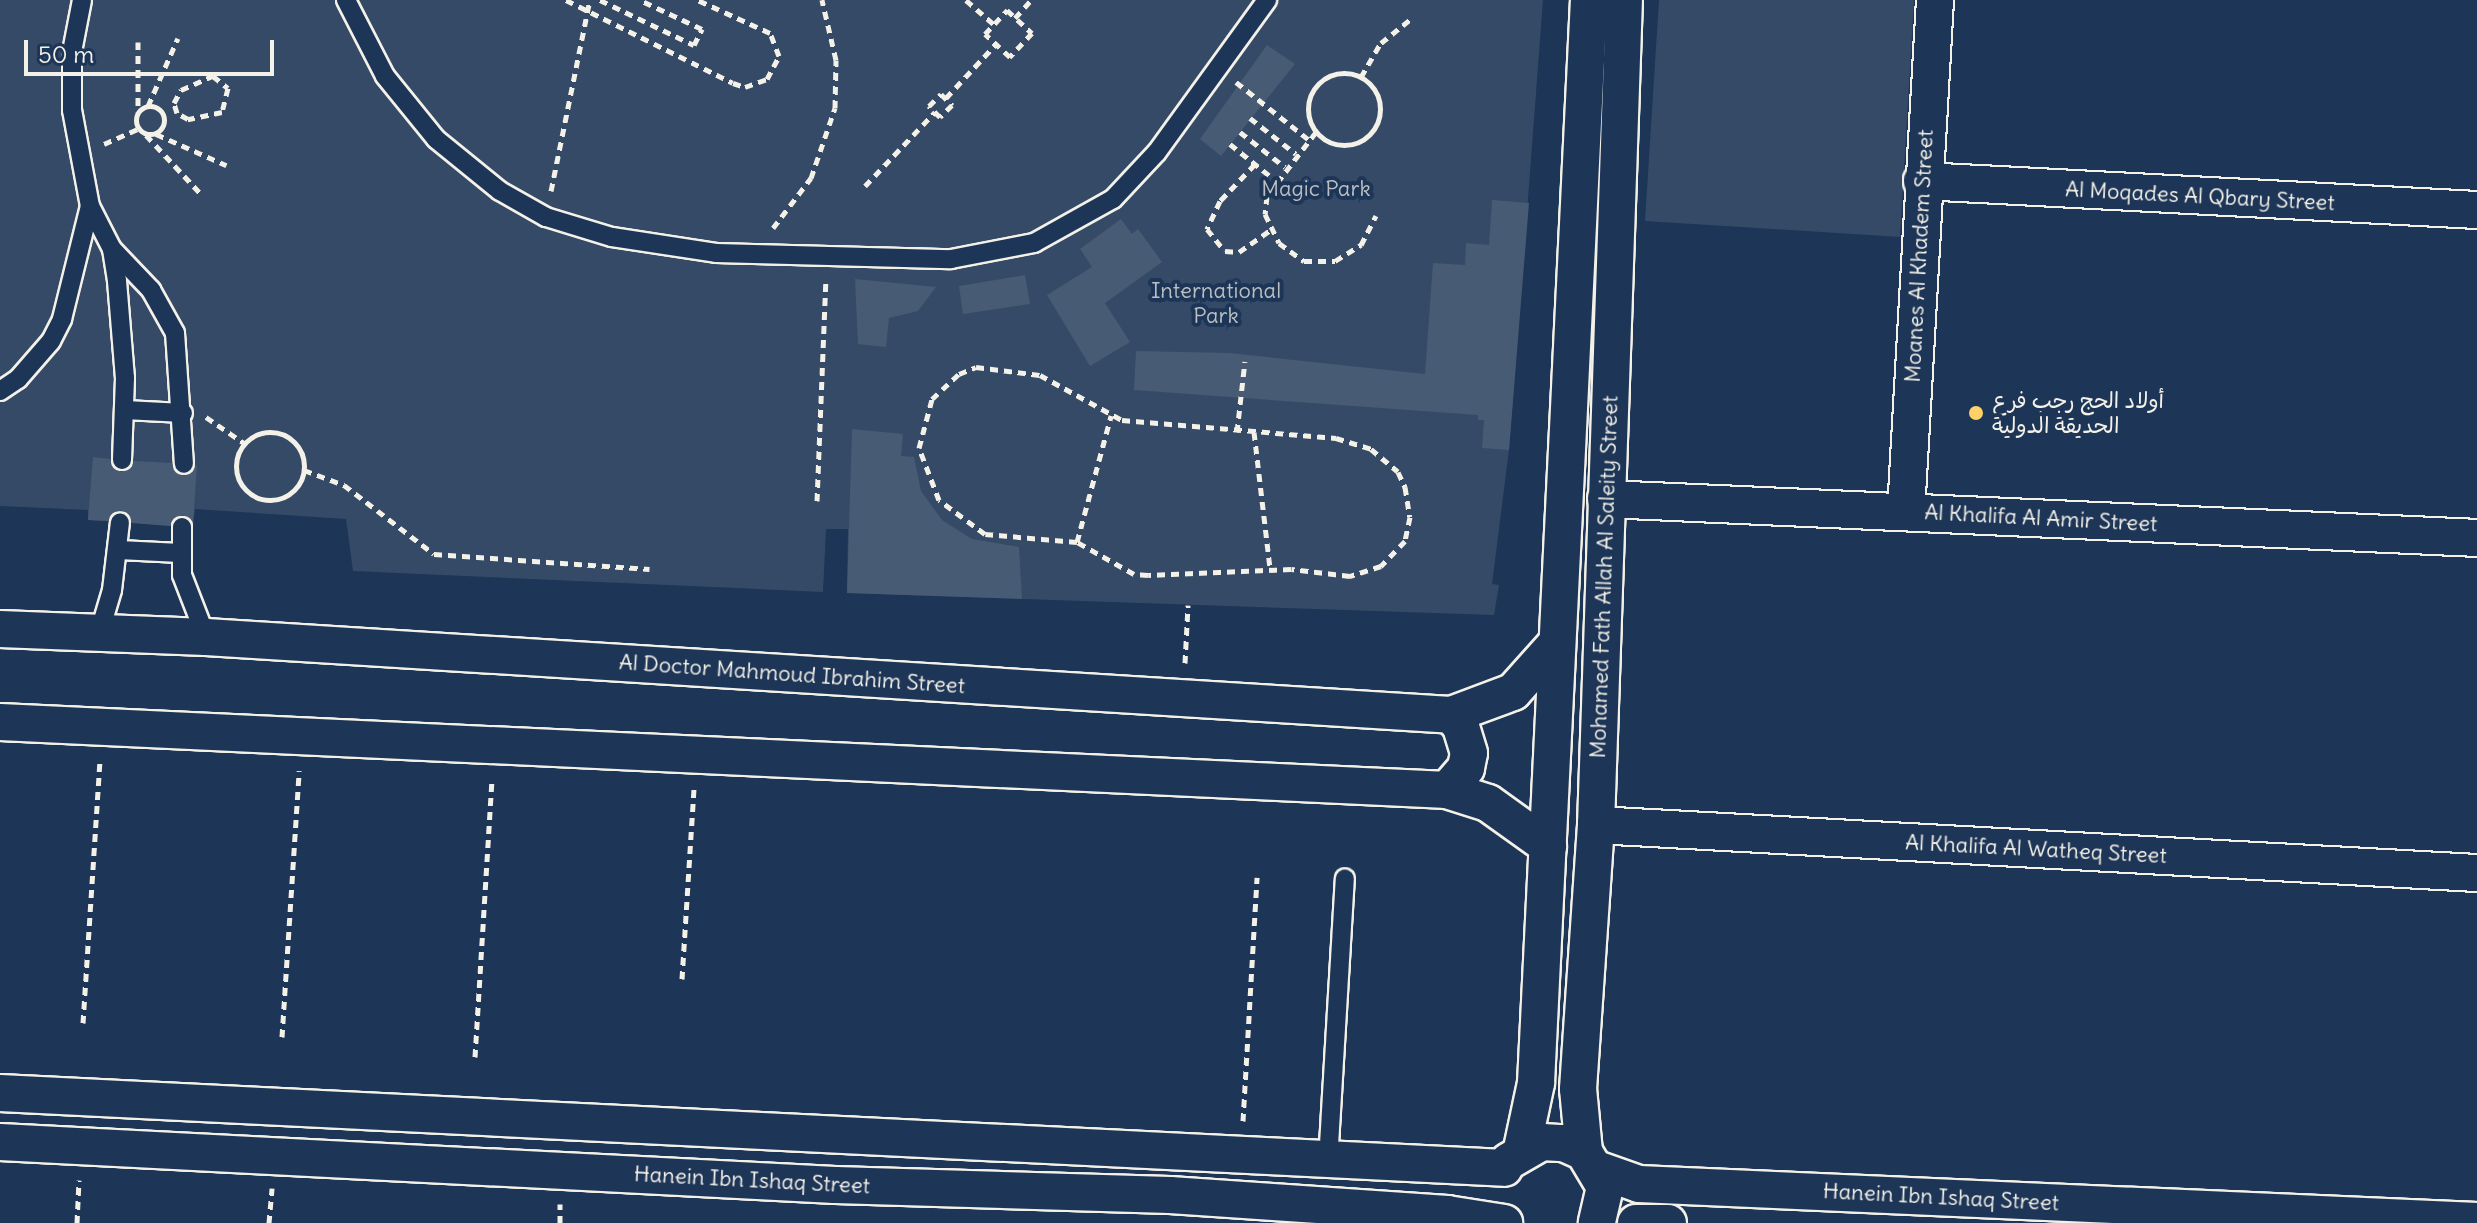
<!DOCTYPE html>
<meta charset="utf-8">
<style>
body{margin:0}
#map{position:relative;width:2477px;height:1223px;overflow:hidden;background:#1d3557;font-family:Delius,"Playpen Sans Arabic",sans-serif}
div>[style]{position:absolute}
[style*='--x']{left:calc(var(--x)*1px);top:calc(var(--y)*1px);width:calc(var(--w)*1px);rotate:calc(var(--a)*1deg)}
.green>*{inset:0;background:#354a67}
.building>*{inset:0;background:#485b74}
.path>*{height:5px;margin-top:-2.5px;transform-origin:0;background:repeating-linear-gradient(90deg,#f4f1e8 0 8px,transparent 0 14px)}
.path>.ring{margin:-2.5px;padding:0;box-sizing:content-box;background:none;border:5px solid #f4f1e8;border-radius:50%}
.roads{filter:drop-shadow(2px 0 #f4f1e8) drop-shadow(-2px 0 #f4f1e8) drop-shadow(0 2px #f4f1e8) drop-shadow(0 -2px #f4f1e8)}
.lane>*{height:18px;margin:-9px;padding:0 9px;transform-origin:9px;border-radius:9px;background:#1d3557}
.street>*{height:36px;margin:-18px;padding:0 18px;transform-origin:18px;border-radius:18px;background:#1d3557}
.dots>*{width:22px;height:22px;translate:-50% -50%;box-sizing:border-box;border:4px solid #1d3557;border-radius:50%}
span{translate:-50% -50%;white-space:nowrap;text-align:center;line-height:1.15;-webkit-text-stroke:8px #1d3557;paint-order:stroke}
.park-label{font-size:22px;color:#bbbfc1}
.street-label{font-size:22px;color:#f4f1e8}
.poi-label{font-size:22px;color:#f4f1e8}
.left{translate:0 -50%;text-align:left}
.scale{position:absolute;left:24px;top:40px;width:250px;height:36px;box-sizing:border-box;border:4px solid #f4f1e8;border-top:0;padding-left:10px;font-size:24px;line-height:28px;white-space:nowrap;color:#f4f1e8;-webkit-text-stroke:6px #1d3557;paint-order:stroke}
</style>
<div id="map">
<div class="green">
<div style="clip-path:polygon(0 0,1543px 0,1509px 450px,1492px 584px,1499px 585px,1494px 615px,847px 593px,848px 529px,826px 529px,823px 592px,353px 571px,346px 519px,195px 509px,193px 527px,88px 520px,88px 510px,0 506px)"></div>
<div style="clip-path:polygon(1659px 0,1914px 0,1900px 237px,1645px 221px)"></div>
</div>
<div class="building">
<div style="clip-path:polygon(1267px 45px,1295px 64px,1221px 156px,1200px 139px)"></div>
<div style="clip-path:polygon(1492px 200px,1529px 203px,1509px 450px,1482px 448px,1484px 420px,1478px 420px,1478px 415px,1134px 390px,1136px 351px,1229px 353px,1425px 374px,1433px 263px,1465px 265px,1466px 243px,1489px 245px)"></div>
<div style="clip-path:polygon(1121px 219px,1132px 234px,1138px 229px,1162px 262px,1105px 303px,1130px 342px,1090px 366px,1047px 295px,1092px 267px,1080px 249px)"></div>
<div style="clip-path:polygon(1025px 275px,1030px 304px,963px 314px,959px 286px)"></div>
<div style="clip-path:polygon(855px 279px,936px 287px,918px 311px,889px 318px,886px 347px,858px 344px)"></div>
<div style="clip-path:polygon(852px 429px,903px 434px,901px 456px,914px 457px,921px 491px,942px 520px,972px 539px,1019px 547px,1022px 599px,847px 593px)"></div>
<div style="clip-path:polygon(93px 457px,110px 459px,121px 472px,134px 461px,172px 463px,184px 476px,197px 465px,193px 523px,183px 515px,170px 526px,132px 523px,121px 510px,108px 521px,88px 520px)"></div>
</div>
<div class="path">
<div style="--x:566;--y:0;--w:186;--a:26.4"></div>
<div style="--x:733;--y:83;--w:13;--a:18"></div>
<div style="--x:745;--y:87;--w:23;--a:-20"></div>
<div style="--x:767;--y:79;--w:26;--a:-62"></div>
<div style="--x:779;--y:56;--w:25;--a:-111"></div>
<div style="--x:770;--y:33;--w:79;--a:-155.4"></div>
<div style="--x:600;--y:0;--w:104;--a:25.6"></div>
<div style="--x:694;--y:45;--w:18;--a:-63"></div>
<div style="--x:702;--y:29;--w:68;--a:-154.9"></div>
<div style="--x:966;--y:0;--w:37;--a:41"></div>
<div style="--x:1007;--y:10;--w:34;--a:43"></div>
<div style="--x:1032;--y:33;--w:33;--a:133"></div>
<div style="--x:1010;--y:57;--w:34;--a:-137"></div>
<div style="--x:985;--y:34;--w:33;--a:-47"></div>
<div style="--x:1015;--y:18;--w:24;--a:-48"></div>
<div style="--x:138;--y:42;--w:70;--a:90"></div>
<div class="ring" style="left:1308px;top:73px;width:67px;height:67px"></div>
<div style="--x:213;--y:76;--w:19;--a:39"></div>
<div style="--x:228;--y:88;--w:25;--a:104"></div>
<div style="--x:222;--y:112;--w:35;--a:168"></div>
<div style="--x:188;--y:119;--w:13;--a:-151"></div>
<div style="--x:177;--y:113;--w:10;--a:-107"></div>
<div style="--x:174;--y:103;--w:15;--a:-62"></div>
<div style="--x:181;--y:90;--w:35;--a:-24"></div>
<div style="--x:1361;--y:77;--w:39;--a:-60"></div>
<div style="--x:1381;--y:43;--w:40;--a:-39"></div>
<div style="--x:1236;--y:82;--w:92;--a:38.4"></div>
<div style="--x:941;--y:94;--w:16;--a:45"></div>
<div style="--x:952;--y:105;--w:17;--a:135"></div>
<div style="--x:940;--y:117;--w:16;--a:-135"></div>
<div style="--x:929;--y:106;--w:17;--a:-45"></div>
<div style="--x:946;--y:98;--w:74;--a:-47.2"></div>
<div class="ring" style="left:136px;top:106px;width:23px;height:23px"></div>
<div style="--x:148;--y:106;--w:74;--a:-66.2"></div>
<div style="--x:1250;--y:118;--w:58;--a:38"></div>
<div style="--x:1240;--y:132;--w:57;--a:37.9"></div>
<div style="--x:1316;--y:132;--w:81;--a:127.4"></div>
<div style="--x:1267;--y:196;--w:18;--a:96"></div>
<div style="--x:1265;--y:214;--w:32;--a:64"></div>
<div style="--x:1279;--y:243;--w:31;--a:36"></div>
<div style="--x:1304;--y:261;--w:31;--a:0"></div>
<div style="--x:1335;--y:261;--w:31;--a:-32"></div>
<div style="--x:1361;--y:245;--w:33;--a:-63"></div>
<div style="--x:156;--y:134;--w:77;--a:23.9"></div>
<div style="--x:146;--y:135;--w:82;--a:47"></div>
<div style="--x:104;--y:144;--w:37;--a:-24"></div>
<div style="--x:1230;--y:144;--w:58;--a:38.7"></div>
<div style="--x:1255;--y:164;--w:51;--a:133.4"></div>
<div style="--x:1220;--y:201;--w:31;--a:115"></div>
<div style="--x:1207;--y:229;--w:28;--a:51"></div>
<div style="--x:1225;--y:251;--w:14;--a:4"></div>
<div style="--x:1239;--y:252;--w:40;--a:-34.9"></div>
<div style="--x:865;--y:186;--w:102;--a:-46.6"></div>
<div style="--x:551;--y:191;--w:195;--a:-78.5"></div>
<div style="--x:773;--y:228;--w:63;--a:-52.8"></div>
<div style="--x:811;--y:178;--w:74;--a:-71.1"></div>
<div style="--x:835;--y:108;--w:48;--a:-88.8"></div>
<div style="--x:836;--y:60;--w:62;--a:-103.1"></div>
<div style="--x:976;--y:367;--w:64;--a:7.1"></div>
<div style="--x:1040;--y:375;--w:94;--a:28.8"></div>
<div style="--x:1122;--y:420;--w:215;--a:4.8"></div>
<div style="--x:1336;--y:438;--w:37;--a:17"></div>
<div style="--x:1371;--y:449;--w:35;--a:40"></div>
<div style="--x:1398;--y:472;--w:17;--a:65"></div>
<div style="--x:1405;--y:487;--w:30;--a:81"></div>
<div style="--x:1410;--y:517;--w:25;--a:102"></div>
<div style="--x:1405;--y:541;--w:35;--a:134"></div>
<div style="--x:1381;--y:566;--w:33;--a:162"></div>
<div style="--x:1350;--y:576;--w:59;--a:-173.2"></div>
<div style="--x:1291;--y:569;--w:143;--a:177.6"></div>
<div style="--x:1148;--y:575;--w:14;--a:-176"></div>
<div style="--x:1134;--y:574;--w:65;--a:-150.7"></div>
<div style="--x:1077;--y:542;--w:92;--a:-175"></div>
<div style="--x:985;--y:534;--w:57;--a:-143.5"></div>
<div style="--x:939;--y:500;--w:56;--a:-111"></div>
<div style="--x:919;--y:448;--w:51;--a:-75.1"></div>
<div style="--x:932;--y:399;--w:37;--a:-43"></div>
<div style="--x:959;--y:374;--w:18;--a:-22"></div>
<div style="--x:206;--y:417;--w:46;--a:34.4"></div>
<div class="ring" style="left:236px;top:432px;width:63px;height:63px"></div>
<div style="--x:1237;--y:432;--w:71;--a:-83.6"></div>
<div style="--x:1254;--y:432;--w:138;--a:83.3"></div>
<div style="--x:304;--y:470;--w:43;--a:20.6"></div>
<div style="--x:344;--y:485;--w:113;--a:37.5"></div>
<div style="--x:434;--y:554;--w:216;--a:4"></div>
<div style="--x:817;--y:501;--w:220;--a:-87.7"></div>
<div style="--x:1077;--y:542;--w:131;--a:-74.9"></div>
<div style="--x:1185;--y:663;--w:58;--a:-87"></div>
<div style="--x:682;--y:979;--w:190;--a:-86.4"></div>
<div style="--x:83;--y:1023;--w:263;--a:-86.3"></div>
<div style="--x:282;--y:1037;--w:267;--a:-86.3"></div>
<div style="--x:475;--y:1057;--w:279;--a:-86.5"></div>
<div style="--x:1243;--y:1121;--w:244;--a:-86.7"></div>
<div style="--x:77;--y:1223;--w:43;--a:-87.3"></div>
<div style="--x:269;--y:1223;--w:35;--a:-85"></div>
<div style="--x:560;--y:1223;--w:19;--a:-90"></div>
</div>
<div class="roads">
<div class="lane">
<div style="--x:82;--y:0;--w:53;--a:100.9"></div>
<div style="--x:72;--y:52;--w:58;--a:90"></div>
<div style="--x:72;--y:110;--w:98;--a:79.4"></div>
<div style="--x:90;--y:206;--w:48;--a:62.9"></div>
<div style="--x:112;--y:249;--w:32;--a:81"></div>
<div style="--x:117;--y:281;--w:97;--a:85.3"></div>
<div style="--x:125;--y:378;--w:82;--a:92.1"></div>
<div style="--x:346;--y:0;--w:85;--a:62.8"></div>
<div style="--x:385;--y:76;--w:81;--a:51"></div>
<div style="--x:436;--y:139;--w:82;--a:39.1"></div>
<div style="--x:500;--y:191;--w:53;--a:29.5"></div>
<div style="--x:546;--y:217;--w:69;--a:16.9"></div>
<div style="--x:612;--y:237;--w:105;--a:8.7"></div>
<div style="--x:716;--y:253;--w:235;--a:1.5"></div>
<div style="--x:951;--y:259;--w:85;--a:-10.9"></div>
<div style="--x:1034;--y:243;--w:90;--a:-29.1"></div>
<div style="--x:1113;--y:199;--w:64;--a:-46.9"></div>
<div style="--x:1157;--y:152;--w:188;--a:-54.1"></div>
<div style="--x:112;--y:249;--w:57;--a:46.4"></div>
<div style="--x:151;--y:290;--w:49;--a:60.8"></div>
<div style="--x:175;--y:333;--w:131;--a:86.1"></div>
<div style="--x:0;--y:391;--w:22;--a:-34"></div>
<div style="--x:18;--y:379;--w:50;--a:-49"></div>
<div style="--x:51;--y:341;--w:25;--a:-63"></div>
<div style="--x:62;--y:319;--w:116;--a:-76.1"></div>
<div style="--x:125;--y:410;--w:58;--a:3"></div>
<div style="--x:182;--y:527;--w:48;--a:90"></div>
<div style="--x:182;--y:575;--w:66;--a:68.8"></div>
<div style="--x:119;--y:550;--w:61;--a:2.8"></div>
<div style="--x:99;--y:634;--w:46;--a:-73.5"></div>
<div style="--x:112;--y:590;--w:68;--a:-83.3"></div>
<div style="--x:1328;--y:1162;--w:284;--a:-86.6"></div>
</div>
<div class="street">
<div style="--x:1922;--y:181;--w:556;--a:2.99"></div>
<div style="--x:1606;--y:499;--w:872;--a:2.56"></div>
<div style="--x:1906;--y:512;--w:513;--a:-86.76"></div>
<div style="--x:0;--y:629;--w:206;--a:2.2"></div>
<div style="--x:206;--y:637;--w:1247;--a:3.58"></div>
<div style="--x:1451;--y:715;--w:66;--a:-20.4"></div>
<div style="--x:1513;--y:692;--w:66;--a:-48.1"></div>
<div style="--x:0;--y:722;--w:1449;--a:2.69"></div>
<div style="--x:1447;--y:790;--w:43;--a:17.6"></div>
<div style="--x:1488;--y:803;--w:74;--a:35.6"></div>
<div style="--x:1447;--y:790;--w:29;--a:-49"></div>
<div style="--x:1466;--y:768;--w:15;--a:-79"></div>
<div style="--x:1469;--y:753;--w:28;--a:-107"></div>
<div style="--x:1461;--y:726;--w:15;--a:-132"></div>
<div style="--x:1596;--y:825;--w:882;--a:3.12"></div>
<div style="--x:0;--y:1093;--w:1506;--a:2.85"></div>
<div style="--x:0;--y:1142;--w:836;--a:2.95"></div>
<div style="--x:835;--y:1185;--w:335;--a:1.7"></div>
<div style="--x:1170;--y:1195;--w:278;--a:3.9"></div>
<div style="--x:1447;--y:1214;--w:58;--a:9"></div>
<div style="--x:1522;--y:1149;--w:67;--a:-78"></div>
<div style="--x:1536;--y:1083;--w:1084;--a:-87.2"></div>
<div style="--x:1584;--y:1152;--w:63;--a:-95.4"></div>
<div style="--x:1578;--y:1089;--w:265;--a:-86.1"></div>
<div style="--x:1596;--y:825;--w:825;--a:-88.06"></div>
<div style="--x:1509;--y:1161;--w:38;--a:-30"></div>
<div style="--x:1542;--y:1142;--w:22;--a:3"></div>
<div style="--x:1564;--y:1143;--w:22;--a:24"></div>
<div style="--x:1584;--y:1152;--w:41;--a:59"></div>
<div style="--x:1605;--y:1187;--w:37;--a:103"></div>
<div style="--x:1599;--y:1170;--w:42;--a:19.3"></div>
<div style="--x:1639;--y:1184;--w:839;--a:2.53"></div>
<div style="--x:1636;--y:1223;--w:32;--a:0"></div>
</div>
</div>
<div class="dots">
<div style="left:1976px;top:413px;background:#ffd166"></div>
</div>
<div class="park-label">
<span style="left:1316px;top:189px">Magic Park</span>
<span style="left:1216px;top:303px">International<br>Park</span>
</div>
<div class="street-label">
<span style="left:2200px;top:196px;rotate:3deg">Al Moqades Al Qbary Street</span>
<span style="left:1919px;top:256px;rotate:-87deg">Moanes Al Khadem Street</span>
<span style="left:2041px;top:518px;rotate:3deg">Al Khalifa Al Amir Street</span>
<span style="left:1604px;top:577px;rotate:-88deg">Mohamed Fath Allah Al Saleity Street</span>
<span style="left:792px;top:674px;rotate:4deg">Al Doctor Mahmoud Ibrahim Street</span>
<span style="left:2036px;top:849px;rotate:3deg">Al Khalifa Al Watheq Street</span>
<span style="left:752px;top:1180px;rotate:3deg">Hanein Ibn Ishaq Street</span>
<span style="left:1941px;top:1197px;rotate:3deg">Hanein Ibn Ishaq Street</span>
</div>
<div class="poi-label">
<span class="left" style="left:1992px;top:413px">أولاد الحج رجب فرع<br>الحديقة الدولية</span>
</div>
<div class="scale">50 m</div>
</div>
